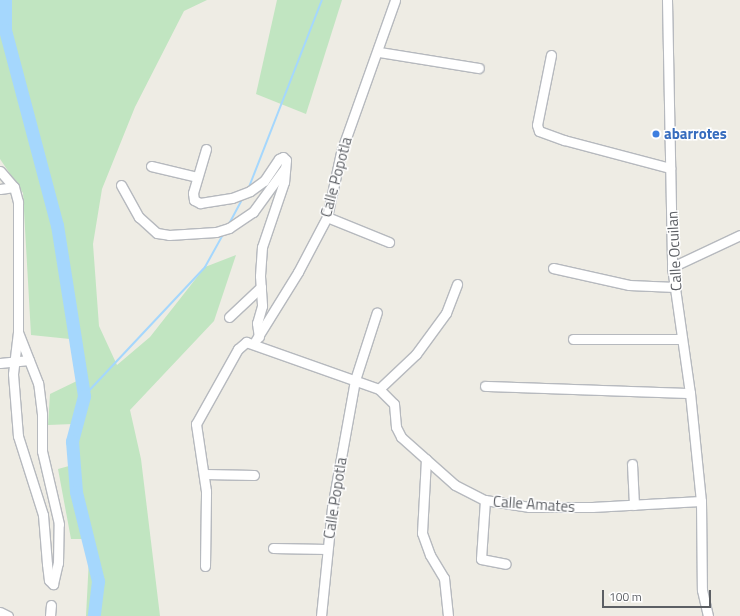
<!DOCTYPE html>
<style>
body{margin:0}
#map{position:relative;width:740px;height:616px;overflow:hidden;background:#eeece4;font-family:"Titillium Web",sans-serif}
div>[style]{position:absolute}
[style*='--x']{left:calc(var(--x)*1px);top:calc(var(--y)*1px);width:calc(var(--w)*1px);rotate:calc(var(--a)*1deg)}
.green>*{inset:0;background:#c1e5c1}
.stream>*{height:2px;margin:-1px;padding:0 1px;transform-origin:1px;border-radius:1px;background:#a5d7fd}
.river>*{height:13px;margin:-6.5px;padding:0 6.5px;transform-origin:6.5px;border-radius:6.5px;background:#a5d7fd}
.roads{filter:drop-shadow(1px 0 #b6b9be) drop-shadow(-1px 0 #b6b9be) drop-shadow(0 1px #b6b9be) drop-shadow(0 -1px #b6b9be)}
.minor>*{height:9px;margin:-4.5px;padding:0 4.5px;transform-origin:4.5px;border-radius:4.5px;background:#fff}
.dots>*{width:11px;height:11px;translate:-50% -50%;box-sizing:border-box;border:2px solid #fff;border-radius:50%}
span{translate:-50% -50%;white-space:nowrap;text-align:center;line-height:1.15;-webkit-text-stroke:3px #fff;paint-order:stroke}
.shop-label{font-size:15px;color:#366cbe;font-weight:700}
.left{translate:0 -50%;text-align:left}
.street-label{font-size:15px;color:#5c5f64}
.scale{position:absolute;left:602px;top:590px;width:109px;height:18px;box-sizing:border-box;border:2px solid #5c5f64;border-top:0;padding-left:5px;font-size:12px;line-height:14px;white-space:nowrap;color:#5c5f64;-webkit-text-stroke:3px #fff;paint-order:stroke}
</style>
<div id="map">
<div class="green">
<div style="clip-path:polygon(0 0,207px 0,184px 11px,135px 107px,102px 189px,93px 244px,99px 326px,117px 365px,150px 337px,205px 267px,236px 255px,214px 321px,130px 410px,141px 459px,160px 616px,86px 616px,90px 539px,71px 539px,58px 469px,80px 463px,73px 424px,48px 425px,50px 394px,83px 378px,70px 339px,31px 335px,23px 193px,0 159px)"></div>
<div style="clip-path:polygon(277px 0,342px 0,306px 114px,256px 94px)"></div>
</div>
<div class="stream">
<div style="--x:249;--y:187;--w:201;--a:-68.7"></div>
<div style="--x:229;--y:224;--w:32;--a:-62"></div>
<div style="--x:84;--y:396;--w:177;--a:-46.8"></div>
<div style="--x:205;--y:267;--w:39;--a:-61"></div>
</div>
<div class="river">
<div style="--x:5;--y:0;--w:30;--a:90"></div>
<div style="--x:5;--y:30;--w:202;--a:75.1"></div>
<div style="--x:57;--y:225;--w:173;--a:81"></div>
<div style="--x:84;--y:396;--w:47;--a:104.9"></div>
<div style="--x:72;--y:441;--w:51;--a:85.5"></div>
<div style="--x:76;--y:492;--w:92;--a:76.1"></div>
<div style="--x:98;--y:581;--w:35;--a:97"></div>
</div>
<div class="roads">
<div class="minor">
<div style="--x:667;--y:0;--w:267;--a:88.9"></div>
<div style="--x:672;--y:267;--w:127;--a:81.9"></div>
<div style="--x:690;--y:393;--w:109;--a:84.2"></div>
<div style="--x:701;--y:501;--w:89;--a:89.4"></div>
<div style="--x:702;--y:590;--w:27;--a:77"></div>
<div style="--x:379;--y:52;--w:101;--a:9.1"></div>
<div style="--x:551;--y:55;--w:71;--a:101.3"></div>
<div style="--x:537;--y:125;--w:6;--a:72"></div>
<div style="--x:539;--y:131;--w:27;--a:20"></div>
<div style="--x:564;--y:140;--w:110;--a:14.8"></div>
<div style="--x:206;--y:149;--w:46;--a:106.5"></div>
<div style="--x:193;--y:193;--w:7;--a:82"></div>
<div style="--x:194;--y:200;--w:7;--a:27"></div>
<div style="--x:200;--y:203;--w:32;--a:-9"></div>
<div style="--x:232;--y:198;--w:19;--a:-21"></div>
<div style="--x:250;--y:191;--w:17;--a:-36"></div>
<div style="--x:264;--y:181;--w:27;--a:-56"></div>
<div style="--x:279;--y:159;--w:4;--a:-27"></div>
<div style="--x:283;--y:157;--w:4;--a:45"></div>
<div style="--x:286;--y:160;--w:22;--a:95"></div>
<div style="--x:284;--y:182;--w:69;--a:108.7"></div>
<div style="--x:262;--y:247;--w:29;--a:94"></div>
<div style="--x:260;--y:276;--w:30;--a:86"></div>
<div style="--x:262;--y:306;--w:18;--a:106"></div>
<div style="--x:257;--y:323;--w:14;--a:82"></div>
<div style="--x:151;--y:166;--w:47;--a:13.4"></div>
<div style="--x:0;--y:171;--w:21;--a:49"></div>
<div style="--x:14;--y:187;--w:16;--a:75"></div>
<div style="--x:18;--y:202;--w:130;--a:90"></div>
<div style="--x:18;--y:332;--w:42;--a:96.8"></div>
<div style="--x:13;--y:374;--w:62;--a:85.4"></div>
<div style="--x:18;--y:436;--w:83;--a:72.4"></div>
<div style="--x:43;--y:515;--w:49;--a:85.3"></div>
<div style="--x:47;--y:564;--w:16;--a:83"></div>
<div style="--x:49;--y:580;--w:6;--a:45"></div>
<div style="--x:53;--y:584;--w:22;--a:-77"></div>
<div style="--x:58;--y:563;--w:39;--a:-89"></div>
<div style="--x:59;--y:524;--w:75;--a:-103.1"></div>
<div style="--x:42;--y:451;--w:37;--a:-90"></div>
<div style="--x:42;--y:414;--w:31;--a:-97"></div>
<div style="--x:38;--y:383;--w:55;--a:-111.4"></div>
<div style="--x:121;--y:185;--w:37;--a:61"></div>
<div style="--x:139;--y:217;--w:24;--a:42"></div>
<div style="--x:157;--y:233;--w:12;--a:9"></div>
<div style="--x:169;--y:235;--w:47;--a:-3.7"></div>
<div style="--x:216;--y:232;--w:14;--a:-17"></div>
<div style="--x:229;--y:228;--w:29;--a:-34"></div>
<div style="--x:253;--y:212;--w:54;--a:-54"></div>
<div style="--x:0;--y:189;--w:14;--a:-8"></div>
<div style="--x:327;--y:217;--w:67;--a:22"></div>
<div style="--x:672;--y:267;--w:75;--a:-25.2"></div>
<div style="--x:553;--y:268;--w:78;--a:12.6"></div>
<div style="--x:629;--y:285;--w:46;--a:2.5"></div>
<div style="--x:229;--y:317;--w:44;--a:-43.2"></div>
<div style="--x:573;--y:339;--w:109;--a:0"></div>
<div style="--x:254;--y:343;--w:84;--a:-58.2"></div>
<div style="--x:298;--y:272;--w:62;--a:-62.2"></div>
<div style="--x:327;--y:217;--w:66;--a:-77.8"></div>
<div style="--x:341;--y:152;--w:161;--a:-70.4"></div>
<div style="--x:0;--y:363;--w:29;--a:-6"></div>
<div style="--x:485;--y:386;--w:205;--a:2"></div>
<div style="--x:379;--y:389;--w:51;--a:-43.4"></div>
<div style="--x:416;--y:354;--w:51;--a:-53.8"></div>
<div style="--x:446;--y:313;--w:31;--a:-69"></div>
<div style="--x:426;--y:459;--w:74;--a:93.1"></div>
<div style="--x:422;--y:533;--w:23;--a:70"></div>
<div style="--x:430;--y:555;--w:27;--a:59"></div>
<div style="--x:444;--y:578;--w:38;--a:84"></div>
<div style="--x:632;--y:464;--w:41;--a:87.2"></div>
<div style="--x:205;--y:474;--w:49;--a:1.2"></div>
<div style="--x:485;--y:500;--w:59;--a:93.9"></div>
<div style="--x:481;--y:559;--w:25;--a:11"></div>
<div style="--x:273;--y:548;--w:54;--a:1.1"></div>
<div style="--x:205;--y:566;--w:75;--a:-89.2"></div>
<div style="--x:206;--y:491;--w:68;--a:-98.5"></div>
<div style="--x:196;--y:424;--w:86;--a:-60.8"></div>
<div style="--x:238;--y:349;--w:11;--a:-41"></div>
<div style="--x:246;--y:342;--w:141;--a:19.5"></div>
<div style="--x:379;--y:389;--w:21;--a:45"></div>
<div style="--x:394;--y:404;--w:23;--a:85"></div>
<div style="--x:396;--y:427;--w:11;--a:63"></div>
<div style="--x:401;--y:437;--w:72;--a:41.6"></div>
<div style="--x:455;--y:485;--w:34;--a:27"></div>
<div style="--x:485;--y:500;--w:45;--a:9"></div>
<div style="--x:529;--y:507;--w:63;--a:0"></div>
<div style="--x:592;--y:507;--w:109;--a:-3.2"></div>
<div style="--x:0;--y:612;--w:9;--a:27"></div>
<div style="--x:50;--y:616;--w:11;--a:-85"></div>
<div style="--x:321;--y:616;--w:109;--a:-84.2"></div>
<div style="--x:332;--y:508;--w:130;--a:-79.8"></div>
<div style="--x:355;--y:380;--w:71;--a:-72.1"></div>
</div>
</div>
<div class="dots">
<div style="left:656px;top:134px;background:#3f7fe0"></div>
</div>
<div class="shop-label">
<span class="left" style="left:664px;top:134px">abarrotes</span>
</div>
<div class="street-label">
<span style="left:336px;top:177px;rotate:-75deg">Calle Popotla</span>
<span style="left:674px;top:251px;rotate:-93deg">Calle Ocuilan</span>
<span style="left:335px;top:498px;rotate:-81deg">Calle Popotla</span>
<span style="left:534px;top:504px;rotate:4deg">Calle Amates</span>
</div>
<div class="scale">100 m</div>
</div>
